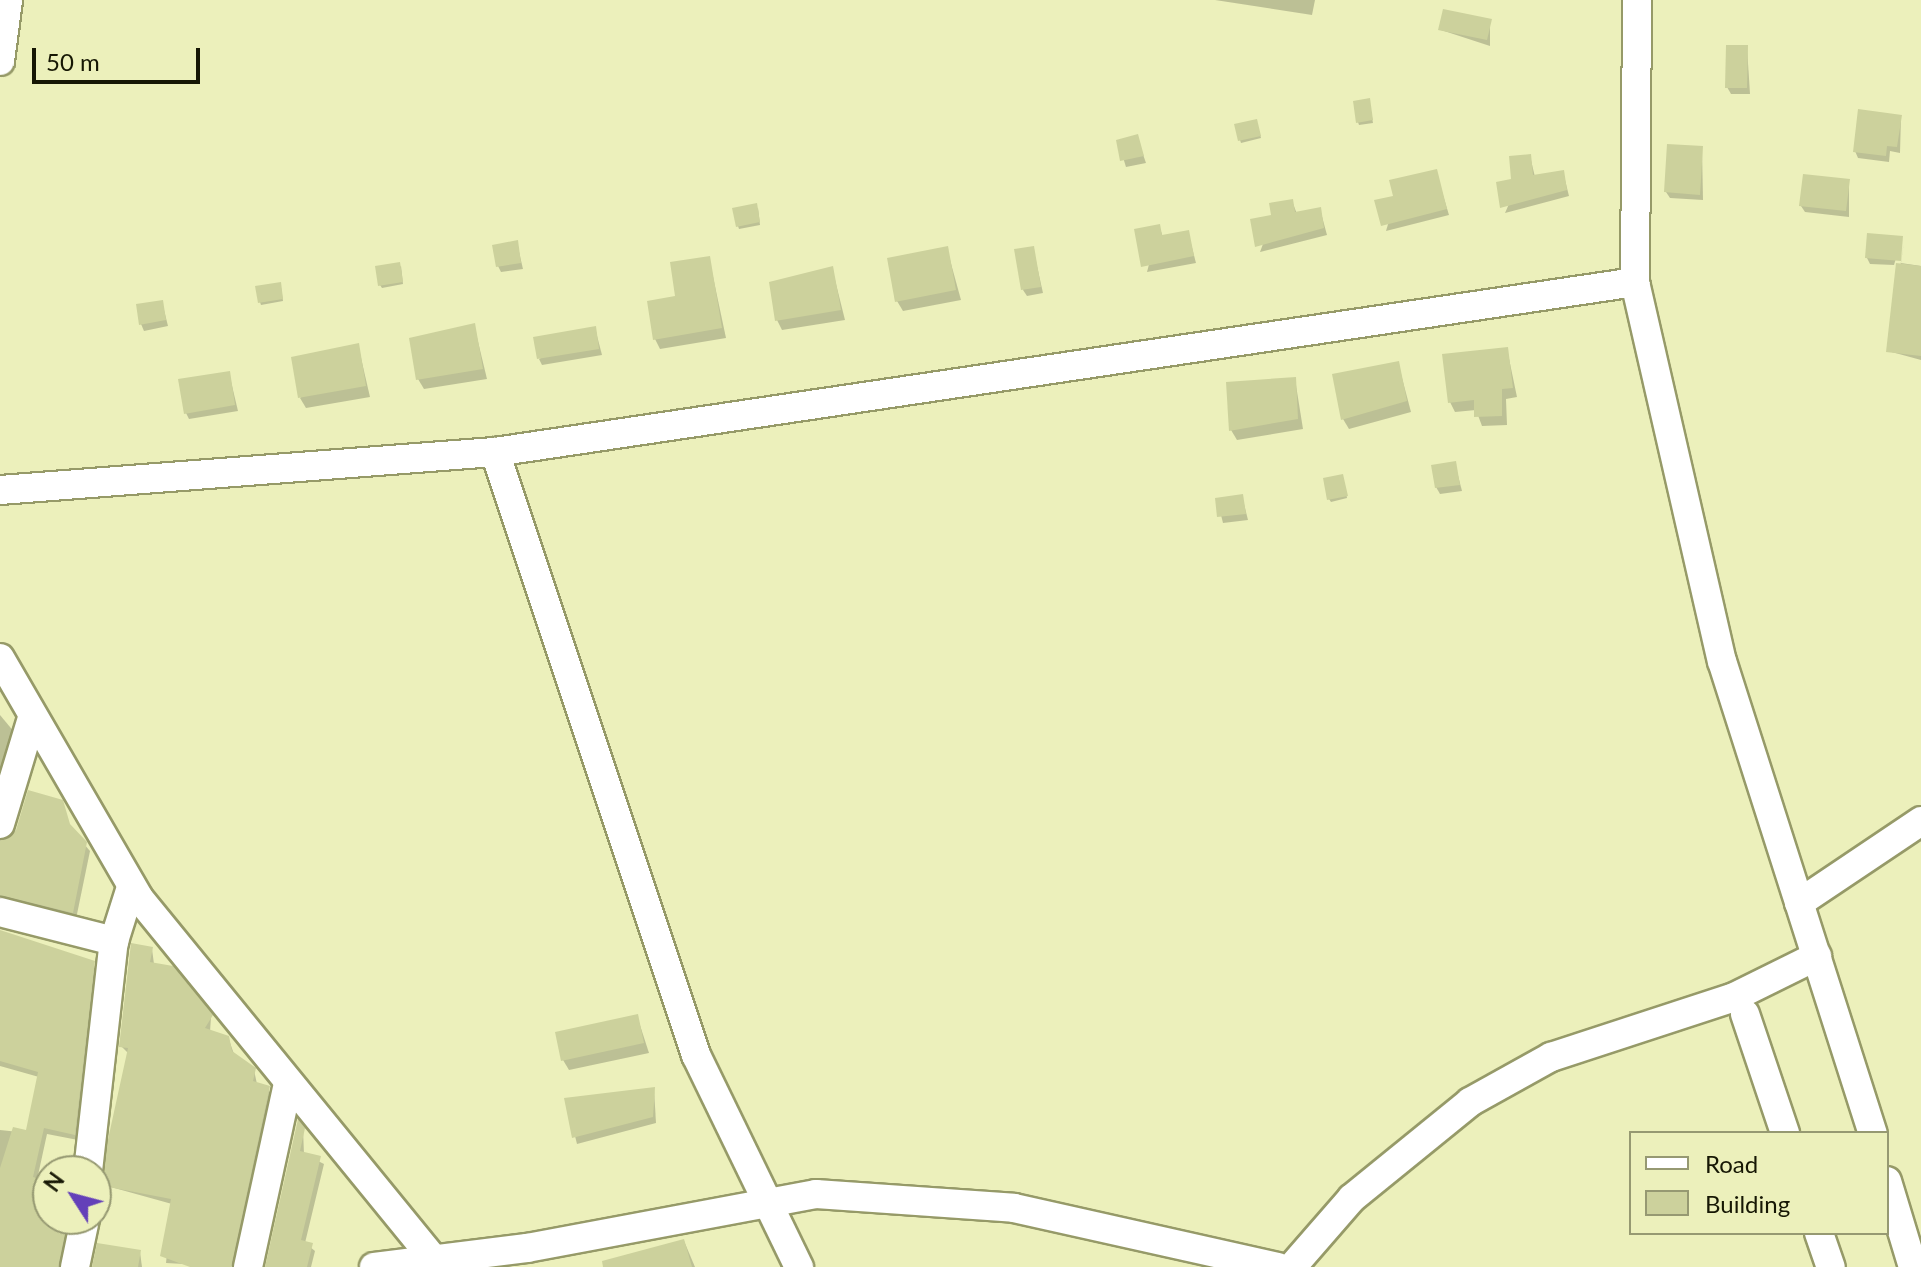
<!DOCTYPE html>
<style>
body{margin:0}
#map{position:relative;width:1921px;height:1267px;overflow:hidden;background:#ecf0bb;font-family:Lato,sans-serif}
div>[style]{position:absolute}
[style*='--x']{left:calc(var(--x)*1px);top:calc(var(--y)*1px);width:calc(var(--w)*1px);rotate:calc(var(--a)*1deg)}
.shadow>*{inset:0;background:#0003}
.building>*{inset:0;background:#ccd19c}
.roads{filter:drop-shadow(2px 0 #969a68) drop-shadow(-2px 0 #969a68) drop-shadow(0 2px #969a68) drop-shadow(0 -2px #969a68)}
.minor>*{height:28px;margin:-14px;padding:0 14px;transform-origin:14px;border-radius:14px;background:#fff}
span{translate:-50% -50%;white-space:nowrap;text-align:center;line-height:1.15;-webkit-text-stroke:6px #ecf0bb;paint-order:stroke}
.legend{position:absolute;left:1629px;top:1131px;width:260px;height:104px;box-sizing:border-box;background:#ecf0bb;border:2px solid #969972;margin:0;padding:10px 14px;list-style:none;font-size:24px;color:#161704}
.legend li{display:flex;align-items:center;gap:16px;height:40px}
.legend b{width:40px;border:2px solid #969972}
.north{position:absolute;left:32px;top:1155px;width:80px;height:80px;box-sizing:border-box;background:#ecf0bb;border:2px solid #969972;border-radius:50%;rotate:306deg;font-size:22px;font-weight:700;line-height:32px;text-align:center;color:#161704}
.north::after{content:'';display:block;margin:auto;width:28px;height:36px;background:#6440b9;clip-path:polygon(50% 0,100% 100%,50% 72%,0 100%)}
.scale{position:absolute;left:32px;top:48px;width:168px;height:36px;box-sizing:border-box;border:4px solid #161704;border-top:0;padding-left:10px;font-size:24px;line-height:28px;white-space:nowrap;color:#161704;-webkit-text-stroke:6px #ecf0bb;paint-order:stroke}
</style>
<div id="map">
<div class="shadow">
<div style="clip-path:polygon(1215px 0,1315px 0,1312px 15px)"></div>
<div style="clip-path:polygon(1490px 21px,1490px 46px,1441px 30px)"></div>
<div style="clip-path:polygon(1747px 47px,1750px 94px,1731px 94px,1727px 87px)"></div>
<div style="clip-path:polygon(1369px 100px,1373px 123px,1359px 125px,1358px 122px)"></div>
<div style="clip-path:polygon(1901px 117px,1900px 153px,1890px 151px,1889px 162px,1858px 158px,1855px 151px)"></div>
<div style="clip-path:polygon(1257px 123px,1261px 138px,1241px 143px,1240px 140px)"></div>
<div style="clip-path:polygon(1137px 137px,1146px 163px,1126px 167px,1118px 141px)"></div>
<div style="clip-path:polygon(1702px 148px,1703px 200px,1670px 198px,1666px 192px)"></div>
<div style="clip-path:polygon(1530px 156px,1535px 177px,1563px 172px,1569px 196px,1505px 213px)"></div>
<div style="clip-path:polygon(1436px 172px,1449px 215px,1386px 231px,1396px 197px)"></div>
<div style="clip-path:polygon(1849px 181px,1849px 217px,1805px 212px,1801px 206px)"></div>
<div style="clip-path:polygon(1292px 201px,1297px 214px,1320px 209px,1327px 235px,1260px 252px,1273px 217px)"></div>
<div style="clip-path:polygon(758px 208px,760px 225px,739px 229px,738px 226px)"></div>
<div style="clip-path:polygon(1159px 226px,1163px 237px,1188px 232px,1196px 263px,1147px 272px)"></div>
<div style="clip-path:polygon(1902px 238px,1894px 265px,1870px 264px,1867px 258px)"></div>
<div style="clip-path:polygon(1904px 241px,1901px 263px,1921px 266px,1921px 360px,1888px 351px)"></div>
<div style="clip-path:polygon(517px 243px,523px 269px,501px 272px,498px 266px)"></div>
<div style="clip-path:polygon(1033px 248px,1043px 293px,1027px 296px,1023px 290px)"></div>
<div style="clip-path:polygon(947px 249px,961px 300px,903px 311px,897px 301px)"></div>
<div style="clip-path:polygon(709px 258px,726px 338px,660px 349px,655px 339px)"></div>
<div style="clip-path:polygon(401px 266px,403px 284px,382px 288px,380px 285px)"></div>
<div style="clip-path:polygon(832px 268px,845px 320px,782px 330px,777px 320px)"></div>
<div style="clip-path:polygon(281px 287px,283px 301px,261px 305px,260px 302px)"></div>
<div style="clip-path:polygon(162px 302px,168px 326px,144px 331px,141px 324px)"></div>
<div style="clip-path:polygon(474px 325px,487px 379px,424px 389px,418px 379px)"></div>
<div style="clip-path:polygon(595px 328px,602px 355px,542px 365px,539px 359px)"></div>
<div style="clip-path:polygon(358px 345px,370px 397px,306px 408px,300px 398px)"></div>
<div style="clip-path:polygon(1507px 349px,1517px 397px,1506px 399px,1507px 425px,1482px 426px,1476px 410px,1455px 412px,1450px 402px)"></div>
<div style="clip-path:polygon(1398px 363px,1411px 412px,1349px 429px,1343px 419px)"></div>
<div style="clip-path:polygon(229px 373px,238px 411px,189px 419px,186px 413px)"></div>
<div style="clip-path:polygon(1295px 379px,1303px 429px,1237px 440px,1231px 430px)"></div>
<div style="clip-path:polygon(1455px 464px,1462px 491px,1440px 494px,1436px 487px)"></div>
<div style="clip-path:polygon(1343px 478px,1347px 498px,1331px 502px,1329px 499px)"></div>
<div style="clip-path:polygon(1242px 496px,1248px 520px,1223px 523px,1217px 499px)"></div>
<div style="clip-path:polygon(0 715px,15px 733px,0 776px)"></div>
<div style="clip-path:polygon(71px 829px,90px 851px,76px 919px,0 907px,0 840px)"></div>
<div style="clip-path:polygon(0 932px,97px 969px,78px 1140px,47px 1134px,37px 1180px,48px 1183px,48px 1219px,78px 1219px,65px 1267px,0 1267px,0 1130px,28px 1133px,39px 1077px,0 1066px)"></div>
<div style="clip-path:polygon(152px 949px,154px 964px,211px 1017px,210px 1032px,228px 1037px,234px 1054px,254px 1070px,257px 1084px,273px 1094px,238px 1267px,166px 1263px,172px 1204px,100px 1184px,129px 1054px,121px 1046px)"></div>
<div style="clip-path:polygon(637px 1016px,649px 1053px,569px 1070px,563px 1060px)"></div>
<div style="clip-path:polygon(654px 1089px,656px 1123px,577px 1144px,566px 1100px)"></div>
<div style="clip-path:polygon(303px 1129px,304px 1154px,324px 1164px,305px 1243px,315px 1251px,311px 1267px,267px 1267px)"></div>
<div style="clip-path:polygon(684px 1241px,695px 1267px,610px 1267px)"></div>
<div style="clip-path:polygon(140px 1252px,142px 1267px,93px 1267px)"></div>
</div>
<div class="building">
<div style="clip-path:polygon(1443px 9px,1492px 19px,1487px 40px,1438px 30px)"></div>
<div style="clip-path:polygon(1726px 45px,1748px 45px,1747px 88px,1725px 88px)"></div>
<div style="clip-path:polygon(1370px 98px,1373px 120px,1356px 123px,1353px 101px)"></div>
<div style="clip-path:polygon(1858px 109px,1902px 115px,1897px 147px,1887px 146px,1886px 156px,1853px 152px)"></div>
<div style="clip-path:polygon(1257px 119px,1261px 136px,1238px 141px,1234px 124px)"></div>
<div style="clip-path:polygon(1138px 134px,1144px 156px,1120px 161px,1116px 140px)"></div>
<div style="clip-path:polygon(1667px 144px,1703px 146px,1700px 195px,1664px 192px)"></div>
<div style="clip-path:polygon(1531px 154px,1533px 175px,1564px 170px,1567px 190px,1500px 208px,1496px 182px,1511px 179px,1509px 156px)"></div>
<div style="clip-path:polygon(1437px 169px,1447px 209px,1381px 226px,1374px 200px,1393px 196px,1389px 180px)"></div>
<div style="clip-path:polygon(1803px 174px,1850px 179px,1846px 211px,1799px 206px)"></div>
<div style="clip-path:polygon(1293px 199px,1295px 212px,1321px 207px,1324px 228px,1255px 247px,1250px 219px,1271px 215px,1269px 203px)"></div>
<div style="clip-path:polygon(757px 203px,760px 222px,736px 227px,732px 208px)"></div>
<div style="clip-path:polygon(1160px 224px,1162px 235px,1189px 230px,1194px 256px,1141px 267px,1134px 229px)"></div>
<div style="clip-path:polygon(1867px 233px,1903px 236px,1901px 261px,1865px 258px)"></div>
<div style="clip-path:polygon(518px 240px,521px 263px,496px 267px,492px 245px)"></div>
<div style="clip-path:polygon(948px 246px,956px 290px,895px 302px,887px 258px)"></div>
<div style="clip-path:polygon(1034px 246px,1041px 287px,1021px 290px,1014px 249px)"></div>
<div style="clip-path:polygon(710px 256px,722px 328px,653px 340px,647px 301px,675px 296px,670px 262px)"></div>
<div style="clip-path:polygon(400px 262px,403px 282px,378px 286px,375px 266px)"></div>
<div style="clip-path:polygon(1896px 263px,1921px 266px,1921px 356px,1886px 352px)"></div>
<div style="clip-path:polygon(833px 266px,841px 310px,775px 321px,769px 282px)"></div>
<div style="clip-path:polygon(281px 282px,283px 299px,258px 303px,255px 286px)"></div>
<div style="clip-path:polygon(163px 300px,166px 320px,139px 325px,136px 304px)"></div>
<div style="clip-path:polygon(475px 323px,483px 369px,416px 380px,409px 338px)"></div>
<div style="clip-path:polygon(596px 326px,599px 349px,537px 359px,533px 337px)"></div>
<div style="clip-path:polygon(359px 343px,366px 386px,298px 398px,291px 357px)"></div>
<div style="clip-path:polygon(1508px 347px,1513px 388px,1502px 389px,1502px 416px,1474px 417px,1474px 400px,1448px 403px,1442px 354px)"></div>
<div style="clip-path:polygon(1399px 361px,1407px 401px,1341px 420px,1332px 374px)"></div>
<div style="clip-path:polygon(230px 371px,235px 405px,184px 414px,178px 379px)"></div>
<div style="clip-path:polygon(1296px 377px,1298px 419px,1229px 431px,1226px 382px)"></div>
<div style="clip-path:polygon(1456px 461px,1460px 485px,1435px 488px,1431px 465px)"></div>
<div style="clip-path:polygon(1343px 474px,1348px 496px,1327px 500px,1323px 478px)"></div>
<div style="clip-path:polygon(1243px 494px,1246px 514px,1217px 517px,1215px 498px)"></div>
<div style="clip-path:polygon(28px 790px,63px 800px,70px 824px,87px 842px,73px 913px,0 895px,0 841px,16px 830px)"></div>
<div style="clip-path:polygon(0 930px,95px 961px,75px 1135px,44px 1128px,33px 1177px,48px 1181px,48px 1219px,68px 1219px,58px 1267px,0 1267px,0 1168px,13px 1127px,26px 1130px,38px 1072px,0 1061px)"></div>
<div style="clip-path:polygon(131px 943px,153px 947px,150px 962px,173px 966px,213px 1015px,205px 1028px,229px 1036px,232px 1051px,256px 1068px,253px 1081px,270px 1086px,231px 1267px,190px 1267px,160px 1256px,171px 1199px,98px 1185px,128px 1048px,119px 1047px)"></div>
<div style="clip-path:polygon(638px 1014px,644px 1043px,561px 1061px,555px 1032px)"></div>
<div style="clip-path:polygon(655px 1087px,653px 1117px,572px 1138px,564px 1098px)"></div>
<div style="clip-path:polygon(298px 1119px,305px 1128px,300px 1151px,321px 1156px,301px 1240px,313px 1243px,307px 1267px,265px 1267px)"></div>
<div style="clip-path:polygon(684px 1239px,692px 1267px,603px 1267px,602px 1261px)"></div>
<div style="clip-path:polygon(97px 1243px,141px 1250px,138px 1267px,92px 1267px)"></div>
</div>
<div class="roads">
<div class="minor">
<div style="--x:1637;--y:0;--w:282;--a:90.4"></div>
<div style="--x:1635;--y:282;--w:389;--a:77.1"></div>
<div style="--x:1722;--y:661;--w:496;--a:72.3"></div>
<div style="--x:0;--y:61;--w:62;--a:-82.5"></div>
<div style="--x:495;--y:452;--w:636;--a:71.57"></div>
<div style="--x:696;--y:1055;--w:236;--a:64.1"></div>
<div style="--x:0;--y:490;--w:496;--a:-4.4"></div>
<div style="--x:495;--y:452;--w:1153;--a:-8.48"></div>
<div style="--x:0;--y:658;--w:277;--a:59.9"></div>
<div style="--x:139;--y:898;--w:476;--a:50.8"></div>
<div style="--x:0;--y:824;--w:111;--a:-73.2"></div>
<div style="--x:1799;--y:903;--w:147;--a:-33.9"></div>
<div style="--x:0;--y:912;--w:118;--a:14.3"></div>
<div style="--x:1745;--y:1014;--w:126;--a:71.4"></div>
<div style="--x:88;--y:1171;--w:231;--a:-83.6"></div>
<div style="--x:114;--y:941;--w:57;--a:-72.5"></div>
<div style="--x:1887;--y:1181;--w:90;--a:73.2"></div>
<div style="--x:1819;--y:1233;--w:36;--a:71"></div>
<div style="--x:75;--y:1267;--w:49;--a:-78.2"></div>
<div style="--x:248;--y:1267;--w:188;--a:-77.7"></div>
<div style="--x:374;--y:1267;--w:154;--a:-7.1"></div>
<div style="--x:527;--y:1248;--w:294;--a:-10.6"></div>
<div style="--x:816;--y:1194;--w:198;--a:4"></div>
<div style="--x:1014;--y:1208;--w:270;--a:12.6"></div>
<div style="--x:1292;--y:1267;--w:91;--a:-49"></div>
<div style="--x:1352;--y:1198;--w:152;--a:-39.1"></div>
<div style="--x:1470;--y:1102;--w:93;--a:-29.1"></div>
<div style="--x:1551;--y:1057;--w:190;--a:-18.1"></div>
<div style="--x:1732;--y:998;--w:95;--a:-26.3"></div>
</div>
</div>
<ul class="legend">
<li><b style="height:10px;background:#fff"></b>Road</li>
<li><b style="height:22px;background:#ccd19c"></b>Building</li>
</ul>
<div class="north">N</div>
<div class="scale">50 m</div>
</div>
